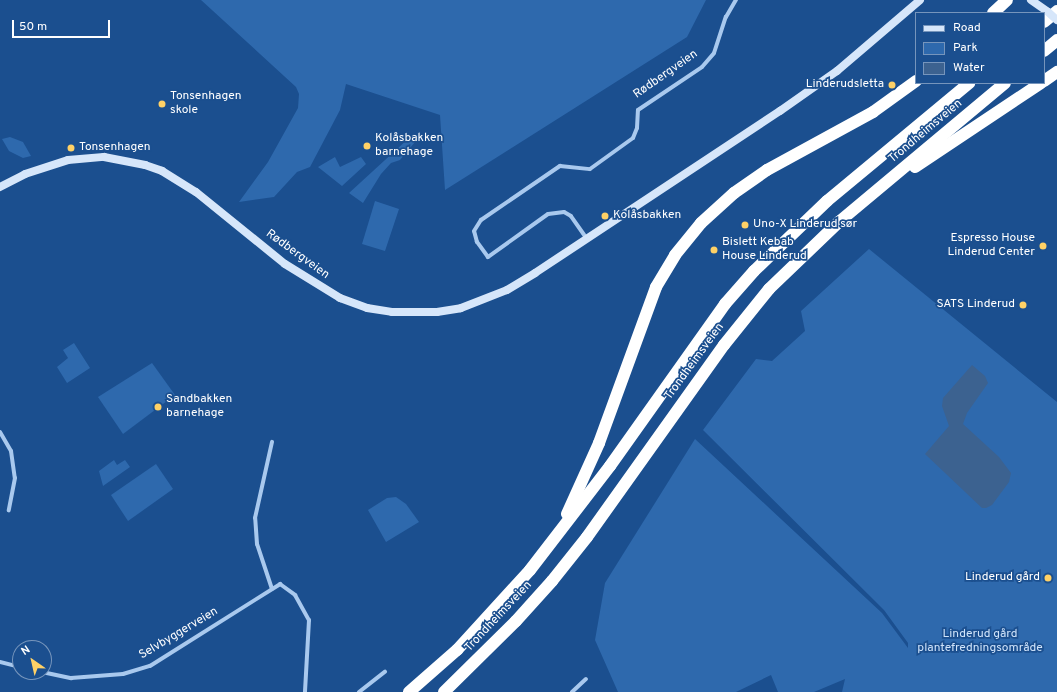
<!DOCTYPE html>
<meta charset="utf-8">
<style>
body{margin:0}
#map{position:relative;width:1057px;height:692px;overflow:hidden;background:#1b4f8f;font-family:Overpass,sans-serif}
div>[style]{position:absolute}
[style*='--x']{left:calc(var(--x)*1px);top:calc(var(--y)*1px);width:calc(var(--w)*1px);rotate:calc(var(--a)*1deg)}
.green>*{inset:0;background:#2e69ad}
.water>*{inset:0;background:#3c6290}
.street>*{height:4px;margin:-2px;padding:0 2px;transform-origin:2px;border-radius:2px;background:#a9c9ee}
.secondary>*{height:8px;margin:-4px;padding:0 4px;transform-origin:4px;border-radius:4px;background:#d6e6fa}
.highway>*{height:12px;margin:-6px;padding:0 6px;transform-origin:6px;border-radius:6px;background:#fff}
.secondary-bridge>*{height:8px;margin:-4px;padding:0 4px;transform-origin:4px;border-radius:4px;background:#d6e6fa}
.dots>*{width:11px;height:11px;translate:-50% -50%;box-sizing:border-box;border:2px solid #1b4f8f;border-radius:50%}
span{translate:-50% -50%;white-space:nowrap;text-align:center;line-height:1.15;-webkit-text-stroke:3.5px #1b4f8f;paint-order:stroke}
.street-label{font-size:12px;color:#fff}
.poi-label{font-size:12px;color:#fff}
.right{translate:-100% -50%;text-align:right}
.left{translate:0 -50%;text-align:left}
.park-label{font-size:12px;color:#cfe3fa}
.legend{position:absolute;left:915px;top:12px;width:130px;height:72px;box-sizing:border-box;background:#1b4f8f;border:1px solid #7695bc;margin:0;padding:5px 7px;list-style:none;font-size:12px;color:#fff}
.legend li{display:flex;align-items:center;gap:8px;height:20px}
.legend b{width:20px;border:1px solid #7695bc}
.north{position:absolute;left:12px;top:640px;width:40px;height:40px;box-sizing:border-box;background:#1b4f8f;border:1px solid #7695bc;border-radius:50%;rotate:326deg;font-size:11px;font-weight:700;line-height:16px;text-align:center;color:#fff}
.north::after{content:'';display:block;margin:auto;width:14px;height:18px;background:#ffd166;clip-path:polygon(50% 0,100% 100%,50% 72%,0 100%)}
.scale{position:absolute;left:12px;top:20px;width:98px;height:18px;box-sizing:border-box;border:2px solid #fff;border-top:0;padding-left:5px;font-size:12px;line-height:14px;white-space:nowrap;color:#fff;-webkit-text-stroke:3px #1b4f8f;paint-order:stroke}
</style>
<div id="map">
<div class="green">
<div style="clip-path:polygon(201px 0,706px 0,687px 37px,445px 190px,440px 115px,346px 84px,340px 110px,310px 167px,297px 172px,274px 197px,239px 202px,268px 162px,298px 108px,299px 94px,296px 87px)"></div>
<div style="clip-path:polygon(10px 137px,23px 142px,31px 156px,23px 158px,9px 151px,2px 139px)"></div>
<div style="clip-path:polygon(409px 138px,415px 142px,400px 160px,391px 163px,381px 174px,363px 203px,349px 193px)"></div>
<div style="clip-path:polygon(335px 157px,340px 167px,361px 157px,366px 164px,342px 186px,318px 167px)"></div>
<div style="clip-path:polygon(375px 201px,399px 209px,385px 251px,362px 244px)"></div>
<div style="clip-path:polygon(869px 249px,1057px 402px,1057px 692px,842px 692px,845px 679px,814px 692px,778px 692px,771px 675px,736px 692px,618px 692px,595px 640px,605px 583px,695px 439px,882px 613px,908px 648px,908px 643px,884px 610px,703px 430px,756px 359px,772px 361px,805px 331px,801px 311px)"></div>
<div style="clip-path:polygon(74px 343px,90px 368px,67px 383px,57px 367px,68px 358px,63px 350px)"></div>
<div style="clip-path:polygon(152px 363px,175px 395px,123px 434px,98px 397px)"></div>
<div style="clip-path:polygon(114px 460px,117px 465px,125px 460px,130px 467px,103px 486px,99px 471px)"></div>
<div style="clip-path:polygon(156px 464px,173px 489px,128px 521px,111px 495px)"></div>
<div style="clip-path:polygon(396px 497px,406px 504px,419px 522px,386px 542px,368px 510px,387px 498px)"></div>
</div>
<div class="water">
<div style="clip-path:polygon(972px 365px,985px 376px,988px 383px,967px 413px,963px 424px,999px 457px,1011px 473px,1009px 482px,992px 505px,986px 508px,982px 508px,925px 454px,949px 426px,942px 406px,943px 398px)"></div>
</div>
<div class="street">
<div style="--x:587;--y:239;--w:28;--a:-125"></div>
<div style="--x:571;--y:216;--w:8;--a:-150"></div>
<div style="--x:564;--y:212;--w:16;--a:173"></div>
<div style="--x:548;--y:214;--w:74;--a:144.4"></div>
<div style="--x:488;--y:257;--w:19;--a:-126"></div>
<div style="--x:477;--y:242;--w:11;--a:-105"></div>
<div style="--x:474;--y:231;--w:13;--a:-58"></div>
<div style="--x:481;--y:220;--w:96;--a:-34.4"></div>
<div style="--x:560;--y:166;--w:30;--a:6"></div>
<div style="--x:590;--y:169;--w:53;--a:-35.8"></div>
<div style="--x:633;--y:138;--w:11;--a:-68"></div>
<div style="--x:637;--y:128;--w:18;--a:-87"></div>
<div style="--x:638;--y:110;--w:77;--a:-33.9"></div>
<div style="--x:702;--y:67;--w:18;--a:-49"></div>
<div style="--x:714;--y:53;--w:38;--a:-72"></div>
<div style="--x:726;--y:17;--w:20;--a:-60"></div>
<div style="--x:0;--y:432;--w:22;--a:60"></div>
<div style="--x:11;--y:451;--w:27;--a:82"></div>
<div style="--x:15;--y:478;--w:33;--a:101"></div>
<div style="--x:272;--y:589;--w:47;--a:-108.4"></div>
<div style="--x:257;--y:544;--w:26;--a:-94"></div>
<div style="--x:255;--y:518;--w:78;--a:-77.4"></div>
<div style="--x:0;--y:662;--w:21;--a:14"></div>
<div style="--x:42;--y:672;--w:30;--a:12"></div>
<div style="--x:71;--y:678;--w:52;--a:-4.4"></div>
<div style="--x:123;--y:674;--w:28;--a:-17"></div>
<div style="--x:150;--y:666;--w:154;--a:-32.2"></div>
<div style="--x:280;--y:584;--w:19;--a:36"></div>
<div style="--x:295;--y:595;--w:29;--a:61"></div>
<div style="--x:309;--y:620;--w:72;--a:93.2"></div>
<div style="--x:359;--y:692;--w:33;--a:-38"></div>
<div style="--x:572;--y:692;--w:19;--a:-43"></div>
</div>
<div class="secondary">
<div style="--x:1031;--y:0;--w:21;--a:35"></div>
<div style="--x:0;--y:187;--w:28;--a:-27"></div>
<div style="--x:25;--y:174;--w:45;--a:-18"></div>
<div style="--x:68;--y:160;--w:36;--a:-5"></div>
<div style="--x:104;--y:157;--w:42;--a:11"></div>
<div style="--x:145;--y:165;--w:18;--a:19"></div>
<div style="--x:162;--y:171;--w:40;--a:32"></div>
<div style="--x:196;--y:192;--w:114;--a:39"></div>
<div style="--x:285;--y:264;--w:65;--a:31.7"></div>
<div style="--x:340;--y:298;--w:29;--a:20"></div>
<div style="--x:367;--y:308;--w:25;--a:9"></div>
<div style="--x:392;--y:312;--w:45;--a:0"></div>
<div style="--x:437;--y:312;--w:24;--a:-9"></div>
<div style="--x:461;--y:308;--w:49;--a:-21.4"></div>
<div style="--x:507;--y:290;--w:33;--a:-31"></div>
<div style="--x:535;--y:273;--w:294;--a:-33.5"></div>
<div style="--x:780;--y:111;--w:70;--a:-35.1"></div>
<div style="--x:837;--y:71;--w:109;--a:-40.5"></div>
</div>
<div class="highway">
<div style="--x:993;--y:13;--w:19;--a:-43"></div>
<div style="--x:1044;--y:22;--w:17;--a:-40"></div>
<div style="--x:1044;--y:51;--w:17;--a:-40"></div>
<div style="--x:1044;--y:81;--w:16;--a:-35"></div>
<div style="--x:915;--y:167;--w:151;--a:-33.7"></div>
<div style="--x:567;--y:514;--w:78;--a:-65.7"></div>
<div style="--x:599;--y:443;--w:166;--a:-69.9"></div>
<div style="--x:656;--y:287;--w:37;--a:-59"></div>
<div style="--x:675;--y:255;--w:41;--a:-50.9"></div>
<div style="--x:701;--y:223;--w:45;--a:-42.3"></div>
<div style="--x:734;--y:193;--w:40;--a:-34.9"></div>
<div style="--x:767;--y:170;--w:121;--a:-28.7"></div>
<div style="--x:873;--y:112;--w:53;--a:-35.8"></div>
<div style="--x:409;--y:692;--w:64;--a:-41.2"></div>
<div style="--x:457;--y:650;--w:108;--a:-47.6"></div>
<div style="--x:530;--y:570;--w:131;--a:-52.4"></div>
<div style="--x:610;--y:466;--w:199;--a:-54.6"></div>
<div style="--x:725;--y:304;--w:44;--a:-48.7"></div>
<div style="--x:754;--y:271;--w:101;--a:-43.8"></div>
<div style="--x:827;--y:201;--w:185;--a:-39.7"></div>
<div style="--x:444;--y:692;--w:101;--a:-44.6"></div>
<div style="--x:516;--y:621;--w:54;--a:-48"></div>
<div style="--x:552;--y:581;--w:56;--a:-51.5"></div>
<div style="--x:587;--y:537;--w:236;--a:-54.5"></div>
<div style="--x:724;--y:345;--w:72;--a:-51.2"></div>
<div style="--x:769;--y:289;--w:98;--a:-43.8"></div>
<div style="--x:840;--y:221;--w:215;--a:-39.9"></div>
</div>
<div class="secondary-bridge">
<div style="--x:1048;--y:12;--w:12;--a:42"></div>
</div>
<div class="dots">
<div style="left:892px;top:85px;background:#ffd166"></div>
<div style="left:162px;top:104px;background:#ffd166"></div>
<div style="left:367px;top:146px;background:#ffd166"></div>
<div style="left:71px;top:148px;background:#ffd166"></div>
<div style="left:605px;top:216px;background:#ffd166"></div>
<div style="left:745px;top:225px;background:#ffd166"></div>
<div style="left:1043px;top:246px;background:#ffd166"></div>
<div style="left:714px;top:250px;background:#ffd166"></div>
<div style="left:1023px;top:305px;background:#ffd166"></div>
<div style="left:158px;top:407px;background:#ffd166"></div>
<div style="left:1048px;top:578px;background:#ffd166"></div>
</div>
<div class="street-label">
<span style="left:666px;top:75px;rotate:-35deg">Rødbergveien</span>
<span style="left:926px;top:132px;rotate:-40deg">Trondheimsveien</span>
<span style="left:297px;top:255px;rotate:36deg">Rødbergveien</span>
<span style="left:695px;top:362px;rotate:-54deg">Trondheimsveien</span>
<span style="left:499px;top:617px;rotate:-47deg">Trondheimsveien</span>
<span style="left:179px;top:634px;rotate:-31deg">Selvbyggerveien</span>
</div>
<div class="poi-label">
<span class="right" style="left:884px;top:85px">Linderudsletta</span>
<span class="left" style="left:170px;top:104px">Tonsenhagen<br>skole</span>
<span class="left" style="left:375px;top:146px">Kolåsbakken<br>barnehage</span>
<span class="left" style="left:79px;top:148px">Tonsenhagen</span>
<span class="left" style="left:613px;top:216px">Kolåsbakken</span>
<span class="left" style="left:753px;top:225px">Uno-X Linderud sør</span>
<span class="right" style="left:1035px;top:246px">Espresso House<br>Linderud Center</span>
<span class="left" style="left:722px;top:250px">Bislett Kebab<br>House Linderud</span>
<span class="right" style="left:1015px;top:305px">SATS Linderud</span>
<span class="left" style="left:166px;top:407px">Sandbakken<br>barnehage</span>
<span class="right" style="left:1040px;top:578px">Linderud gård</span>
</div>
<div class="park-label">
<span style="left:980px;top:642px">Linderud gård<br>plantefredningsområde</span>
</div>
<ul class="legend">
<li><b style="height:5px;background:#d6e6fa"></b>Road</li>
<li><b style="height:11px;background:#2e69ad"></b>Park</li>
<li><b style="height:11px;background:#3c6290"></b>Water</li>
</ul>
<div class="north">N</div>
<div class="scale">50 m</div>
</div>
